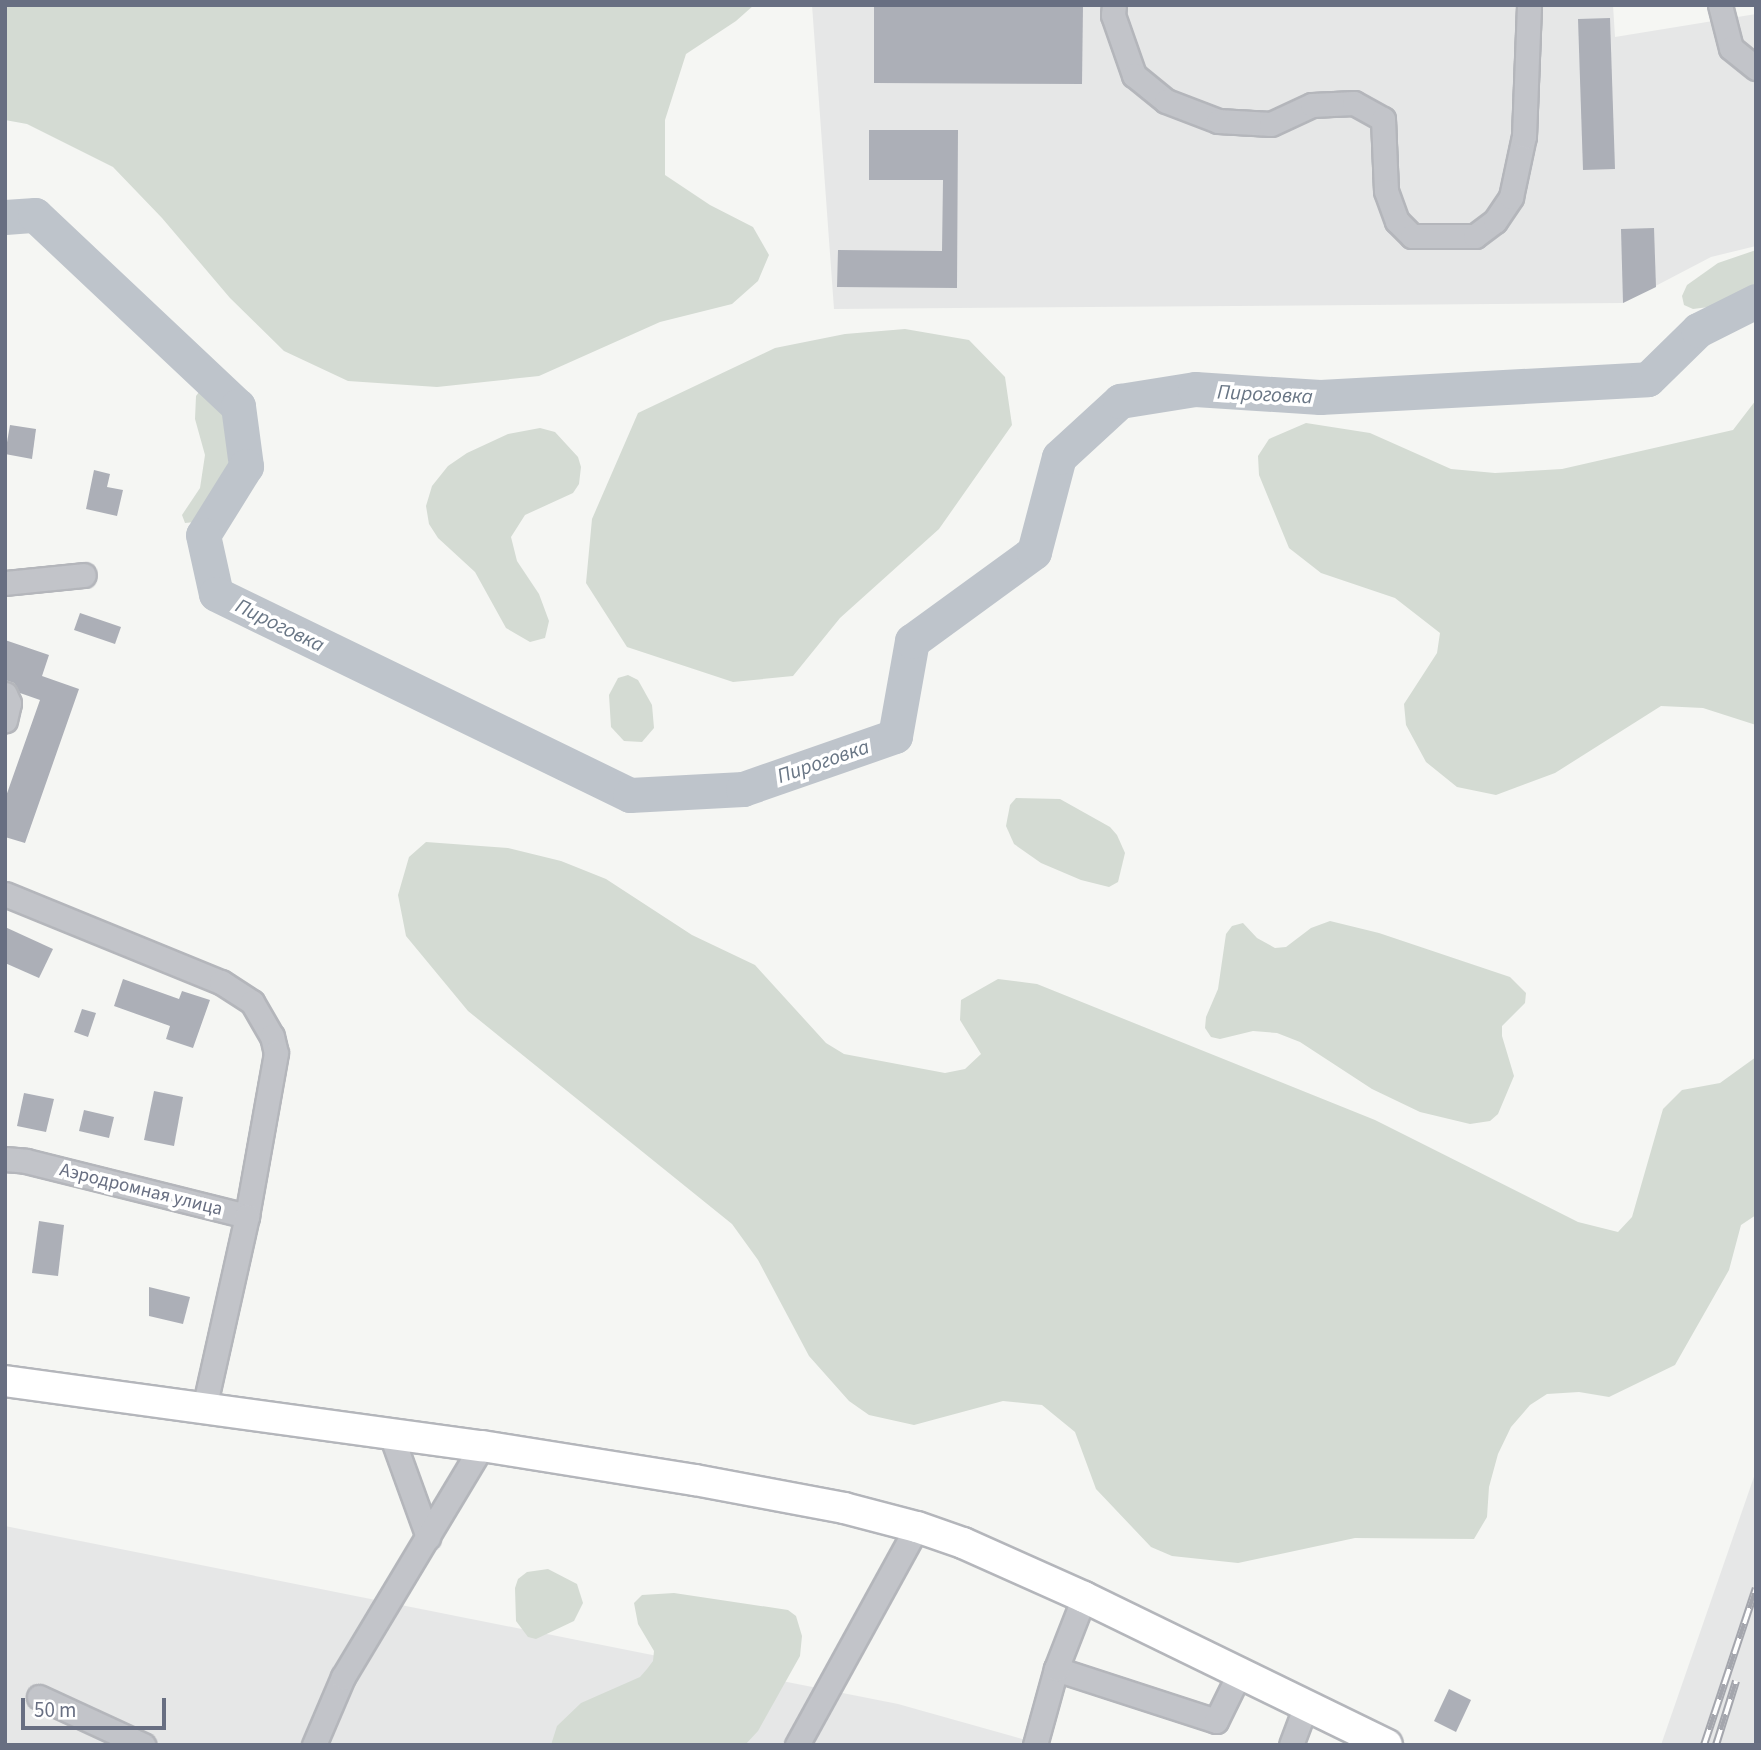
<!DOCTYPE html>
<meta charset="utf-8">
<style>
body{margin:0}
#map{position:relative;width:1761px;height:1750px;overflow:hidden;background:#f5f6f3;font-family:"Source Sans 3",sans-serif}
div>[style]{position:absolute}
[style*='--x']{left:calc(var(--x)*1px);top:calc(var(--y)*1px);width:calc(var(--w)*1px);rotate:calc(var(--a)*1deg)}
.built>*{inset:0;background:#e6e7e7}
.green>*{inset:0;background:#d4dbd3}
.river>*{height:35px;margin:-17.5px;padding:0 17.5px;transform-origin:17.5px;border-radius:17.5px;background:#bec4cb}
.building>*{inset:0;background:#acafb7}
.roads{filter:drop-shadow(2px 0 #b4b6bb) drop-shadow(-2px 0 #b4b6bb) drop-shadow(0 2px #b4b6bb) drop-shadow(0 -2px #b4b6bb)}
.minor>*{height:23px;margin:-11.5px;padding:0 11.5px;transform-origin:11.5px;border-radius:11.5px;background:#c2c4c9}
.major>*{height:30px;margin:-15px;padding:0 15px;transform-origin:15px;border-radius:15px;background:#fff}
.rail>*{height:8px;margin-top:-4px;transform-origin:0;background:repeating-linear-gradient(90deg,#fff 0 16px,#a4a6ad 0 32px);box-sizing:border-box;border-block:2px solid #a4a6ad}
span{translate:-50% -50%;white-space:nowrap;text-align:center;line-height:1.15;-webkit-text-stroke:7px #fff;paint-order:stroke}
.street-label{font-size:19px;color:#686f82}
.water-label{font-size:21px;color:#697685;font-style:italic}
.frame{position:absolute;inset:0;border:7px solid #686f82;pointer-events:none}
.scale{position:absolute;left:21px;top:1698px;width:145px;height:32px;box-sizing:border-box;border:4px solid #686f82;border-top:0;padding-left:9px;font-size:21px;line-height:24px;white-space:nowrap;color:#686f82;-webkit-text-stroke:5px #fff;paint-order:stroke}
</style>
<div id="map">
<div class="built">
<div style="clip-path:polygon(812px 5px,1613px 5px,1615px 37px,1756px 14px,1756px 246px,1711px 257px,1623px 303px,834px 309px)"></div>
<div style="clip-path:polygon(1756px 1471px,1756px 1745px,1661px 1745px)"></div>
<div style="clip-path:polygon(5px 1526px,898px 1704px,1044px 1745px,5px 1745px)"></div>
</div>
<div class="green">
<div style="clip-path:polygon(5px 5px,754px 5px,736px 21px,686px 54px,665px 120px,665px 175px,710px 205px,753px 227px,769px 255px,758px 281px,732px 304px,660px 322px,539px 376px,437px 387px,348px 381px,284px 351px,230px 298px,162px 218px,113px 167px,27px 124px,5px 120px)"></div>
<div style="clip-path:polygon(1756px 250px,1756px 285px,1709px 307px,1693px 309px,1684px 305px,1682px 296px,1687px 285px,1718px 263px)"></div>
<div style="clip-path:polygon(905px 329px,969px 340px,1005px 377px,1012px 425px,939px 529px,840px 618px,793px 676px,733px 682px,627px 647px,586px 583px,592px 519px,638px 413px,775px 348px,845px 334px)"></div>
<div style="clip-path:polygon(202px 388px,218px 401px,232px 432px,227px 475px,213px 505px,195px 522px,185px 523px,182px 515px,200px 488px,205px 455px,195px 419px,196px 396px)"></div>
<div style="clip-path:polygon(1756px 400px,1756px 725px,1703px 708px,1661px 706px,1555px 773px,1496px 795px,1457px 787px,1426px 762px,1406px 725px,1404px 704px,1437px 653px,1440px 633px,1395px 598px,1321px 573px,1289px 548px,1259px 475px,1258px 456px,1269px 439px,1306px 423px,1370px 433px,1451px 469px,1495px 473px,1562px 469px,1733px 430px)"></div>
<div style="clip-path:polygon(540px 428px,555px 432px,578px 457px,581px 467px,579px 484px,573px 493px,525px 515px,511px 537px,517px 561px,539px 594px,549px 621px,545px 638px,530px 642px,506px 628px,475px 572px,438px 538px,429px 524px,426px 506px,432px 486px,448px 466px,467px 453px,508px 434px)"></div>
<div style="clip-path:polygon(628px 675px,638px 680px,652px 705px,654px 728px,642px 742px,624px 741px,611px 727px,609px 695px,618px 678px)"></div>
<div style="clip-path:polygon(1016px 798px,1060px 799px,1110px 827px,1117px 835px,1125px 853px,1118px 882px,1109px 887px,1081px 880px,1041px 863px,1014px 844px,1006px 826px,1010px 805px)"></div>
<div style="clip-path:polygon(426px 842px,508px 848px,561px 861px,606px 879px,692px 935px,755px 965px,826px 1043px,844px 1054px,945px 1073px,965px 1069px,981px 1054px,960px 1020px,961px 1000px,998px 979px,1037px 984px,1375px 1120px,1578px 1222px,1618px 1232px,1632px 1217px,1663px 1109px,1682px 1090px,1720px 1083px,1756px 1057px,1756px 1215px,1741px 1225px,1729px 1270px,1675px 1365px,1609px 1397px,1579px 1392px,1547px 1394px,1530px 1405px,1511px 1427px,1498px 1454px,1489px 1487px,1487px 1517px,1474px 1539px,1355px 1538px,1238px 1563px,1172px 1556px,1151px 1547px,1096px 1489px,1075px 1432px,1042px 1405px,1003px 1401px,914px 1425px,869px 1415px,849px 1401px,809px 1356px,758px 1260px,732px 1224px,468px 1011px,406px 936px,398px 895px,409px 857px)"></div>
<div style="clip-path:polygon(1330px 921px,1379px 933px,1510px 977px,1526px 993px,1525px 1003px,1502px 1026px,1502px 1036px,1514px 1076px,1498px 1114px,1490px 1121px,1470px 1124px,1420px 1112px,1372px 1089px,1300px 1042px,1277px 1033px,1253px 1031px,1220px 1039px,1211px 1037px,1205px 1028px,1206px 1017px,1218px 989px,1226px 934px,1232px 926px,1243px 923px,1257px 938px,1275px 948px,1286px 947px,1311px 928px)"></div>
<div style="clip-path:polygon(548px 1569px,577px 1584px,583px 1603px,574px 1621px,536px 1639px,528px 1637px,516px 1621px,515px 1588px,518px 1579px,527px 1572px)"></div>
<div style="clip-path:polygon(674px 1593px,788px 1610px,796px 1616px,802px 1636px,800px 1656px,758px 1731px,745px 1745px,551px 1745px,557px 1726px,581px 1703px,640px 1677px,647px 1669px,653px 1661px,654px 1651px,638px 1624px,634px 1603px,642px 1595px)"></div>
</div>
<div class="river">
<div style="--x:5;--y:217;--w:30;--a:-4"></div>
<div style="--x:35;--y:215;--w:279;--a:43.3"></div>
<div style="--x:238;--y:406;--w:61;--a:82.4"></div>
<div style="--x:246;--y:466;--w:81;--a:121.9"></div>
<div style="--x:203;--y:535;--w:60;--a:77.6"></div>
<div style="--x:216;--y:594;--w:460;--a:25.9"></div>
<div style="--x:630;--y:795;--w:113;--a:-3"></div>
<div style="--x:743;--y:789;--w:161;--a:-19.2"></div>
<div style="--x:895;--y:736;--w:97;--a:-79.9"></div>
<div style="--x:912;--y:641;--w:151;--a:-36.1"></div>
<div style="--x:1034;--y:552;--w:98;--a:-75.3"></div>
<div style="--x:1059;--y:457;--w:83;--a:-42.6"></div>
<div style="--x:1120;--y:401;--w:76;--a:-9.1"></div>
<div style="--x:1195;--y:389;--w:125;--a:3.7"></div>
<div style="--x:1320;--y:397;--w:328;--a:-3.1"></div>
<div style="--x:1648;--y:379;--w:70;--a:-44.4"></div>
<div style="--x:1698;--y:330;--w:65;--a:-26.6"></div>
</div>
<div class="building">
<div style="clip-path:polygon(874px 5px,1083px 5px,1082px 84px,874px 83px)"></div>
<div style="clip-path:polygon(1610px 18px,1615px 169px,1583px 170px,1578px 19px)"></div>
<div style="clip-path:polygon(869px 130px,958px 130px,957px 288px,837px 287px,838px 250px,942px 251px,943px 180px,869px 180px)"></div>
<div style="clip-path:polygon(1654px 228px,1656px 287px,1623px 303px,1621px 229px)"></div>
<div style="clip-path:polygon(10px 425px,36px 429px,32px 459px,5px 454px)"></div>
<div style="clip-path:polygon(94px 470px,110px 474px,107px 487px,123px 490px,117px 516px,86px 509px)"></div>
<div style="clip-path:polygon(80px 613px,121px 627px,115px 644px,74px 630px)"></div>
<div style="clip-path:polygon(5px 640px,49px 655px,42px 676px,79px 689px,25px 843px,5px 837px,5px 799px,40px 700px,20px 693px,14px 683px,5px 680px)"></div>
<div style="clip-path:polygon(5px 927px,53px 949px,39px 978px,5px 963px)"></div>
<div style="clip-path:polygon(123px 979px,179px 999px,182px 991px,210px 1000px,193px 1048px,166px 1039px,170px 1026px,114px 1006px)"></div>
<div style="clip-path:polygon(82px 1009px,96px 1013px,88px 1037px,74px 1032px)"></div>
<div style="clip-path:polygon(154px 1091px,183px 1097px,174px 1146px,144px 1140px)"></div>
<div style="clip-path:polygon(24px 1093px,54px 1099px,46px 1132px,17px 1126px)"></div>
<div style="clip-path:polygon(84px 1110px,114px 1117px,109px 1138px,79px 1131px)"></div>
<div style="clip-path:polygon(39px 1221px,64px 1225px,58px 1276px,32px 1273px)"></div>
<div style="clip-path:polygon(149px 1287px,190px 1297px,183px 1324px,149px 1316px)"></div>
<div style="clip-path:polygon(1449px 1689px,1471px 1700px,1456px 1732px,1434px 1721px)"></div>
</div>
<div class="roads">
<div class="minor">
<div style="--x:1114;--y:5;--w:10;--a:96"></div>
<div style="--x:1113;--y:15;--w:64;--a:70.7"></div>
<div style="--x:1134;--y:75;--w:41;--a:39.1"></div>
<div style="--x:1166;--y:101;--w:56;--a:21"></div>
<div style="--x:1218;--y:121;--w:53;--a:3.2"></div>
<div style="--x:1271;--y:124;--w:45;--a:-24.9"></div>
<div style="--x:1312;--y:105;--w:42;--a:-2.7"></div>
<div style="--x:1354;--y:103;--w:33;--a:29"></div>
<div style="--x:1383;--y:119;--w:72;--a:87.6"></div>
<div style="--x:1386;--y:191;--w:32;--a:70"></div>
<div style="--x:1397;--y:221;--w:21;--a:45"></div>
<div style="--x:1412;--y:236;--w:63;--a:0"></div>
<div style="--x:1475;--y:236;--w:25;--a:-37"></div>
<div style="--x:1495;--y:221;--w:29;--a:-56"></div>
<div style="--x:1511;--y:197;--w:62;--a:-78"></div>
<div style="--x:1524;--y:136;--w:131;--a:-87.8"></div>
<div style="--x:1720;--y:5;--w:44;--a:75.7"></div>
<div style="--x:1731;--y:48;--w:32;--a:39"></div>
<div style="--x:5;--y:583;--w:79;--a:-5.8"></div>
<div style="--x:5;--y:694;--w:10;--a:66"></div>
<div style="--x:9;--y:703;--w:18;--a:103"></div>
<div style="--x:5;--y:894;--w:233;--a:22.2"></div>
<div style="--x:221;--y:982;--w:37;--a:33"></div>
<div style="--x:252;--y:1002;--w:39;--a:60"></div>
<div style="--x:272;--y:1036;--w:17;--a:77"></div>
<div style="--x:276;--y:1053;--w:166;--a:100.1"></div>
<div style="--x:5;--y:1159;--w:21;--a:5"></div>
<div style="--x:26;--y:1161;--w:228;--a:14"></div>
<div style="--x:247;--y:1216;--w:198;--a:102.6"></div>
<div style="--x:390;--y:1432;--w:112;--a:70.1"></div>
<div style="--x:1056;--y:1669;--w:168;--a:18"></div>
<div style="--x:1216;--y:1721;--w:52;--a:-63.9"></div>
<div style="--x:39;--y:1697;--w:115;--a:24.8"></div>
<div style="--x:314;--y:1745;--w:74;--a:-66.9"></div>
<div style="--x:343;--y:1677;--w:270;--a:-59"></div>
<div style="--x:797;--y:1745;--w:249;--a:-61.2"></div>
<div style="--x:1035;--y:1745;--w:79;--a:-74.6"></div>
<div style="--x:1056;--y:1669;--w:77;--a:-68.7"></div>
<div style="--x:1291;--y:1745;--w:43;--a:-69.4"></div>
</div>
<div class="major">
<div style="--x:5;--y:1381;--w:481;--a:7.8"></div>
<div style="--x:482;--y:1446;--w:216;--a:9.1"></div>
<div style="--x:695;--y:1480;--w:152;--a:10.6"></div>
<div style="--x:844;--y:1508;--w:75;--a:14.6"></div>
<div style="--x:917;--y:1527;--w:49;--a:19.2"></div>
<div style="--x:963;--y:1543;--w:133;--a:24.1"></div>
<div style="--x:1084;--y:1597;--w:337;--a:26"></div>
</div>
</div>
<div class="rail">
<div style="--x:1704;--y:1745;--w:165;--a:-71.7"></div>
<div style="--x:1716;--y:1745;--w:67;--a:-72.6"></div>
</div>
<div class="street-label">
<span style="left:141px;top:1190px;rotate:14deg">Аэродромная улица</span>
</div>
<div class="water-label">
<span style="left:1265px;top:394px;rotate:3deg">Пироговка</span>
<span style="left:280px;top:625px;rotate:26deg">Пироговка</span>
<span style="left:823px;top:761px;rotate:-19deg">Пироговка</span>
</div>
<div class="frame"></div>
<div class="scale">50 m</div>
</div>
